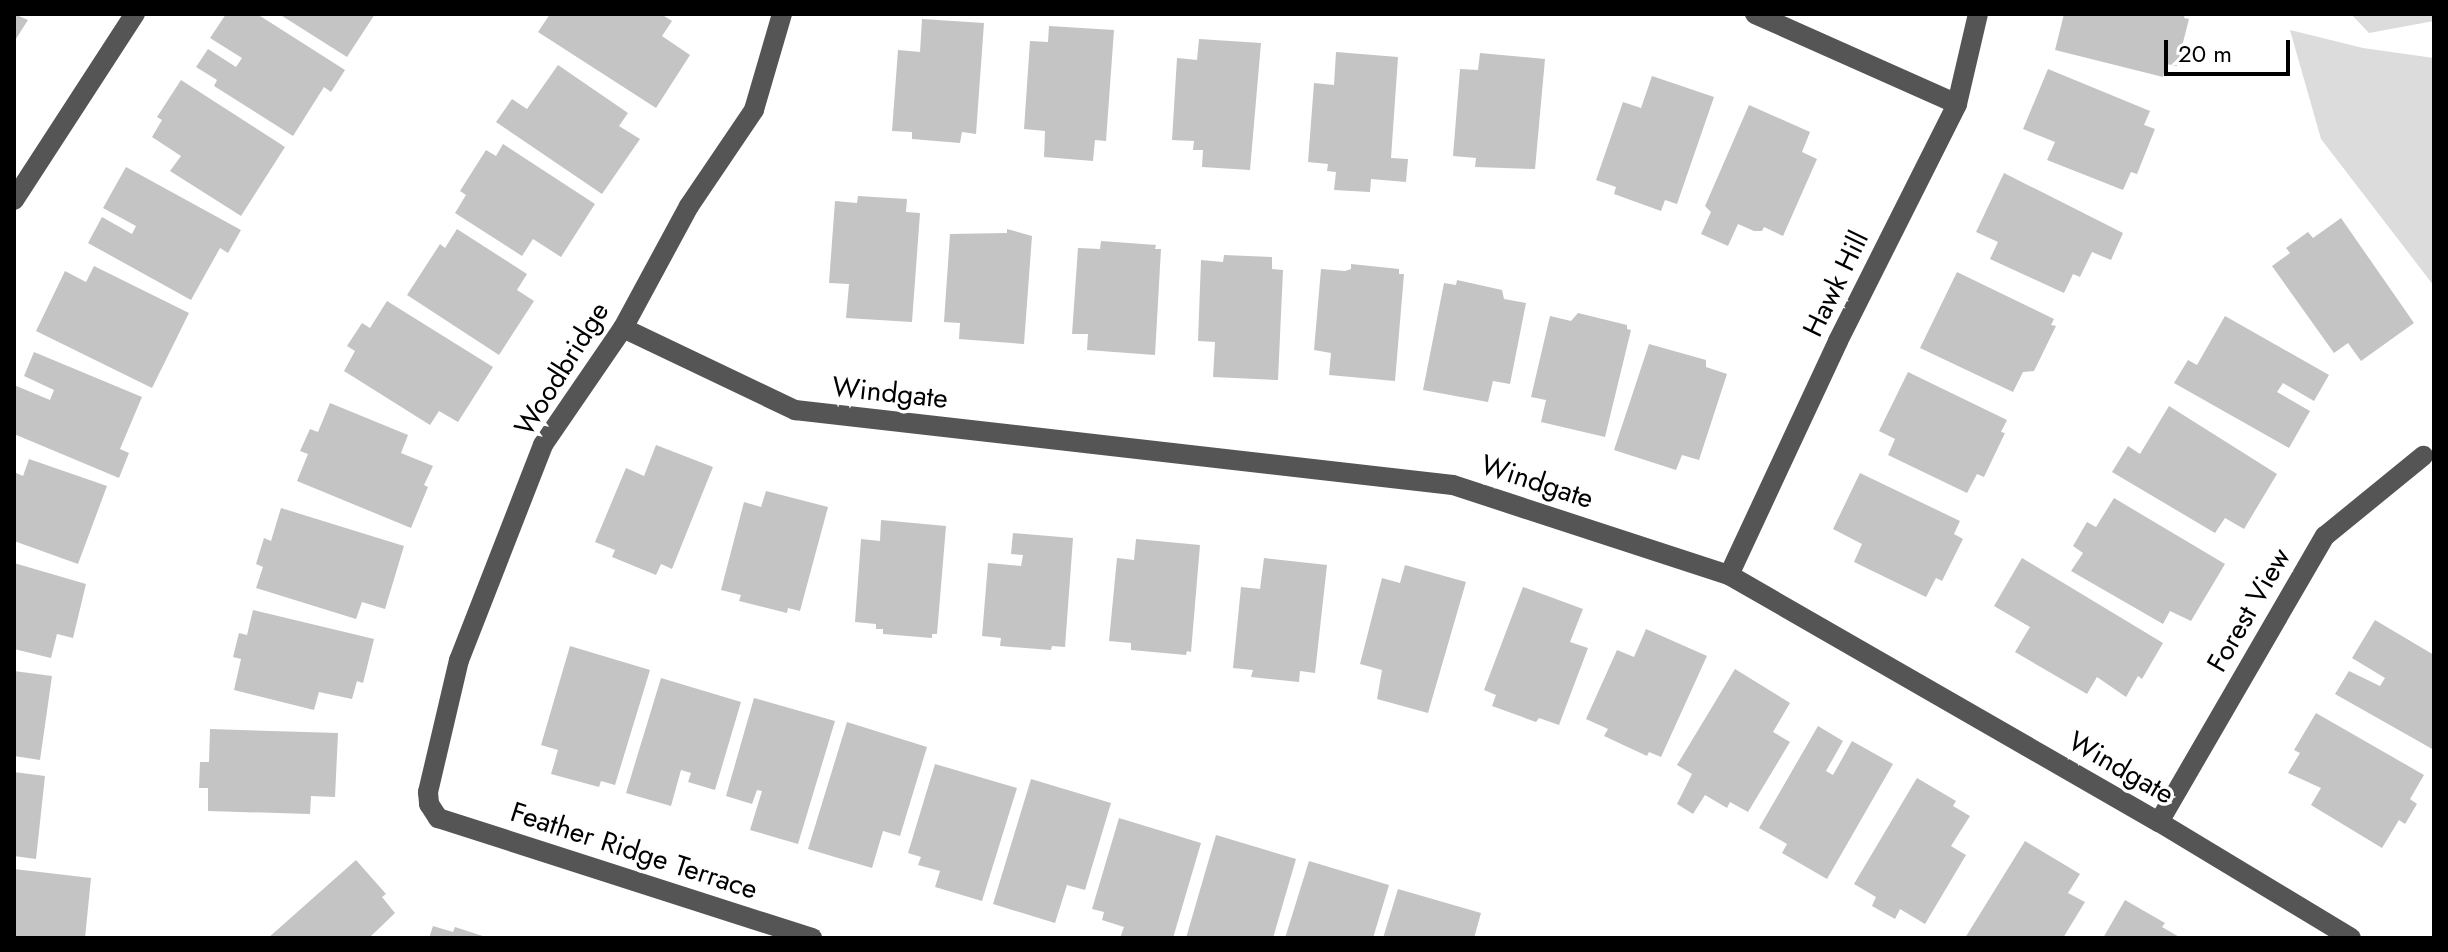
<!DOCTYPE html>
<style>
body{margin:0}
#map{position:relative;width:2448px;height:952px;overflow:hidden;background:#fff;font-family:Jost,sans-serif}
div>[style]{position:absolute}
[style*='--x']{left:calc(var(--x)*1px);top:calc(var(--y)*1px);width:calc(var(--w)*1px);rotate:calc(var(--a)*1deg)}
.green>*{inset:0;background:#dcdcdc}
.building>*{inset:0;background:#c4c4c4}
.minor>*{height:20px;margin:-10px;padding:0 10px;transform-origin:10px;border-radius:10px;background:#555}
span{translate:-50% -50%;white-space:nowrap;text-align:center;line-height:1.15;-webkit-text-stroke:7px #fff;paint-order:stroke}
.street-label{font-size:28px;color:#000}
.frame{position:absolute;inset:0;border:16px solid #000;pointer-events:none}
.scale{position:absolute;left:2164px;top:40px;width:126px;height:36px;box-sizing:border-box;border:4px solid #000;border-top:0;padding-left:10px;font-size:24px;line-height:28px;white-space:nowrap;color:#000;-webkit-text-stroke:6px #fff;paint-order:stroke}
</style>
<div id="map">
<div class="green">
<div style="clip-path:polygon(2351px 14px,2434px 14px,2434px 21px,2369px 33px)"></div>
<div style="clip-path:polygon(2290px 30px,2363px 48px,2434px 58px,2434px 286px,2321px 139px)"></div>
</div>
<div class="building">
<div style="clip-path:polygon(14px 14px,28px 20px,14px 42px)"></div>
<div style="clip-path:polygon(226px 14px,257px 14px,345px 70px,331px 92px,324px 87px,293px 136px,214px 86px,217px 80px,196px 67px,208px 49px,236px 67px,242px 58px,210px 38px)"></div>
<div style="clip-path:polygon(279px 14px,375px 14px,347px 57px)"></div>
<div style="clip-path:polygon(550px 14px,661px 14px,672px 21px,662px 36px,690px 55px,656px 108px,538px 32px)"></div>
<div style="clip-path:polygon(2064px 14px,2185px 14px,2184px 18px,2189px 19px,2177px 66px,2166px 64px,2163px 77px,2055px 50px)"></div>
<div style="clip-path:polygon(922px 19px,984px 23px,976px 134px,962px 132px,960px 143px,912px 139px,912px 132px,892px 131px,898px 50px,920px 52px)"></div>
<div style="clip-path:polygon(1049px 26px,1114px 30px,1106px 141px,1095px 140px,1093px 161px,1044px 157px,1045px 131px,1024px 129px,1030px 41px,1048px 42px)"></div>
<div style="clip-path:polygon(1199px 39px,1261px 43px,1250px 170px,1202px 167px,1203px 150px,1193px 150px,1194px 141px,1172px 140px,1177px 58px,1197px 60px)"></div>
<div style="clip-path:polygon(1336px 52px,1398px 57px,1391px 158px,1408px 159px,1406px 182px,1371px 179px,1370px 192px,1334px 190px,1336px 172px,1327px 171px,1328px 164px,1308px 162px,1314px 83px,1334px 85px)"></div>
<div style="clip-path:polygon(1480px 53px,1545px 59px,1535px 169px,1475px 167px,1476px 158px,1453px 156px,1460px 69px,1478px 70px)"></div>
<div style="clip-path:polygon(558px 65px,628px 113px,619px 126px,640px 139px,602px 194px,496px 122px,512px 99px,527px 109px)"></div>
<div style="clip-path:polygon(2048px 69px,2150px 111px,2144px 125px,2155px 129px,2137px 174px,2131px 172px,2123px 190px,2047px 160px,2055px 142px,2023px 129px)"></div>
<div style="clip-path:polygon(1652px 76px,1714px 97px,1677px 204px,1665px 200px,1661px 211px,1614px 194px,1616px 187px,1596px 180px,1623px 102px,1641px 108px)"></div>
<div style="clip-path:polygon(181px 80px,285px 147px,241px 216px,170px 171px,181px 156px,152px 137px,162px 120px,157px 117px)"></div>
<div style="clip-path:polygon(1749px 105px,1810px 132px,1802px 152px,1817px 159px,1783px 236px,1764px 227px,1762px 231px,1754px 231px,1738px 224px,1728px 246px,1701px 234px,1711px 212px,1705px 206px)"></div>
<div style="clip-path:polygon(503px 144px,595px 204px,561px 257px,533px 239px,522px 256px,455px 213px,466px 195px,460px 191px,486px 150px,496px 156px)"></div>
<div style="clip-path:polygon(126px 167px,241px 230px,228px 253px,220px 248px,191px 300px,88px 243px,102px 217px,132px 234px,136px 226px,103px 208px)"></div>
<div style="clip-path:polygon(2004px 173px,2123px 233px,2111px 260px,2092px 252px,2080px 277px,2073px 274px,2064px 293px,1990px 259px,1998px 242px,1976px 232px)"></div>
<div style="clip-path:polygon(858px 196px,907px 199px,906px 212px,920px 213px,912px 322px,846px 318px,849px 284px,829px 283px,835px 201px,857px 203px)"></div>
<div style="clip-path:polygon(2341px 218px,2414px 323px,2361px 361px,2348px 343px,2334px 353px,2272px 266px,2290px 253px,2286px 248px,2308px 232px,2313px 238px)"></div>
<div style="clip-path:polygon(457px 229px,527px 274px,517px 290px,534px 301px,499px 355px,407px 295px,440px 244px,445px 248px)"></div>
<div style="clip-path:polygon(1007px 229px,1032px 236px,1024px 344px,959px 339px,960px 323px,944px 322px,950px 234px,1007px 233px)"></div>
<div style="clip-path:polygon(1101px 241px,1156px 245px,1155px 249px,1161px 249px,1155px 355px,1087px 350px,1088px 334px,1072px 334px,1078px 248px,1100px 249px)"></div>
<div style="clip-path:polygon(1224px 255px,1272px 257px,1272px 269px,1283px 270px,1278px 380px,1213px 377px,1215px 342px,1198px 341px,1201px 260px,1223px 262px)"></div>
<div style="clip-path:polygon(1351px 264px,1399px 269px,1399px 274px,1404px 274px,1395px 381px,1329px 375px,1331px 353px,1314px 350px,1321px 269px,1345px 271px,1351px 269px)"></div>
<div style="clip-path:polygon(94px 266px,189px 313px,152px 388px,36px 331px,65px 271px,86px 282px)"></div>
<div style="clip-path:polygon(1957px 272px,2054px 319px,2051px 325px,2056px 326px,2034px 371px,2023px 372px,2013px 392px,1920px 348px)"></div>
<div style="clip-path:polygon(1457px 280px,1502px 290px,1504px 299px,1526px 303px,1510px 384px,1493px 381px,1488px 402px,1423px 390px,1444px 283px,1456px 285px)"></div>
<div style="clip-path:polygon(387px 301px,493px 367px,458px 422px,439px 411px,430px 425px,344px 371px,355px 351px,347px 346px,362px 323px,370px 328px)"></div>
<div style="clip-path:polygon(1578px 313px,1627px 325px,1627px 329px,1631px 330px,1605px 437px,1541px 422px,1546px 400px,1531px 397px,1550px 316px,1571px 321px)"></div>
<div style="clip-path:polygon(2225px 316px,2329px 375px,2314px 401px,2283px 383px,2277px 392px,2310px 411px,2289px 448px,2174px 383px,2188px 360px,2197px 365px)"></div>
<div style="clip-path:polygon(1649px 344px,1706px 360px,1706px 367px,1727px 374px,1699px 460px,1682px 455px,1676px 470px,1614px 450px)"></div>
<div style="clip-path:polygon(34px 352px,142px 397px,120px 449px,129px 453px,119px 478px,14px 434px,14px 385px,50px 400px,54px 390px,24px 376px)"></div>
<div style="clip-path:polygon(1908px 372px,2007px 420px,2001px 432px,2005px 433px,1984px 477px,1977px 474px,1967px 493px,1888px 455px,1895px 439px,1879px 431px)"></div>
<div style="clip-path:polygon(330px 403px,408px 435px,401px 453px,433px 466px,424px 485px,428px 487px,411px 528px,297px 481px,308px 454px,300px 451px,310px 429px,318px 432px)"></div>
<div style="clip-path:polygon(2169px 406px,2277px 474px,2244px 529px,2225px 518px,2215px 533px,2112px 472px,2128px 446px,2140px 454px)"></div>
<div style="clip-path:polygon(656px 445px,713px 467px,672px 569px,661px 564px,656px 575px,612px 557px,615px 550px,595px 542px,626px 468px,644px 476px)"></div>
<div style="clip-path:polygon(29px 459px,107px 486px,78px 564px,14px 541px,14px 472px,23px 476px)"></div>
<div style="clip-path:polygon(1860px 473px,1960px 521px,1954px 534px,1963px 539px,1942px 581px,1936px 578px,1926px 597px,1854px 562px,1862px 544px,1833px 529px)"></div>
<div style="clip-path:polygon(766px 491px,828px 507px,800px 611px,788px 608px,787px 613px,739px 601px,741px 595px,721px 590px,744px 502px,761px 507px)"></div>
<div style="clip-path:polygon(2114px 498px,2225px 564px,2191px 621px,2170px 611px,2163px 624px,2071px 571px,2083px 553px,2073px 546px,2087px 522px,2096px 527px)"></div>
<div style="clip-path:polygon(281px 508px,404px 546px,385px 609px,362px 602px,356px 619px,256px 588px,263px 567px,256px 564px,264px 538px,271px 541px)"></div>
<div style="clip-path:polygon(881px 520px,946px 526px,937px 634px,932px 634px,932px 638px,883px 634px,883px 629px,876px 629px,876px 624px,855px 622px,861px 539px,880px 541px)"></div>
<div style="clip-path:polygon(1013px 533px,1073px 538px,1065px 647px,1052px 646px,1051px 650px,1000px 646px,1001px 638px,982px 636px,988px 563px,1021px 566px,1023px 555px,1011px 554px)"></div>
<div style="clip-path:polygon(1136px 539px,1200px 545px,1191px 652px,1187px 651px,1186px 655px,1131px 650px,1131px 643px,1109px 641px,1117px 558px,1134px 560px)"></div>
<div style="clip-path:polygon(1264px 558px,1327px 565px,1315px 673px,1300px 671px,1299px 682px,1251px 677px,1253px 670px,1233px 668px,1241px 587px,1260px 589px)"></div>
<div style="clip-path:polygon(2022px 558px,2163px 643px,2142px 679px,2138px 676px,2126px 697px,2097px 677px,2087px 694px,2015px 652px,2030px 627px,1994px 606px)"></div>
<div style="clip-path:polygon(14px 563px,86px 584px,73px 638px,57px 634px,51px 658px,14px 649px)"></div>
<div style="clip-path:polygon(1405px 565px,1466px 582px,1428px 713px,1377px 699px,1382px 670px,1360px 664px,1382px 578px,1400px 583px)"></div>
<div style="clip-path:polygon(1523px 587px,1583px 609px,1570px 642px,1588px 648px,1559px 725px,1539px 718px,1536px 722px,1492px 706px,1496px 695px,1484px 690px)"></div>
<div style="clip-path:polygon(253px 610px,374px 639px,363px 683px,357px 681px,352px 699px,319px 692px,314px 710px,234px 690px,241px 659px,233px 657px,239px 633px,247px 635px)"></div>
<div style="clip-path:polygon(2375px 620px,2434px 655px,2434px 750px,2335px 694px,2349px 671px,2380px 686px,2385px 678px,2352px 658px)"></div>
<div style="clip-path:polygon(1646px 629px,1707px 656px,1661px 757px,1649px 752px,1647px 756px,1604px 736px,1608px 729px,1586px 719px,1617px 650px,1634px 657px)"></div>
<div style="clip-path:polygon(570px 646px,650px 670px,615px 785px,601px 781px,599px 787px,551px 774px,558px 750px,541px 745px)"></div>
<div style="clip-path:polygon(1735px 669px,1790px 703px,1773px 732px,1790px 742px,1748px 812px,1730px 802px,1727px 808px,1705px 795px,1693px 814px,1677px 804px,1692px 774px,1677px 765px)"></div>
<div style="clip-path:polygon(14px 671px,52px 676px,40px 760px,14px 756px)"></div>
<div style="clip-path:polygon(661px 678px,741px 702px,715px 790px,688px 782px,691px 773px,681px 770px,671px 806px,626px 793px)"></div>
<div style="clip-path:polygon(754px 698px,835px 721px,798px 844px,750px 830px,762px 791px,757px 790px,752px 804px,726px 796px)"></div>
<div style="clip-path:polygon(2316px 713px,2424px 775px,2410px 799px,2417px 804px,2405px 824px,2399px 820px,2382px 848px,2311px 805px,2321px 788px,2288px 773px,2300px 753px,2294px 750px)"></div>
<div style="clip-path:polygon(847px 722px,927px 747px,900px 836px,883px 831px,872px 868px,808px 849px)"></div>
<div style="clip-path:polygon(1818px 726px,1843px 741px,1826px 771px,1833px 775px,1852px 741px,1893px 764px,1827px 879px,1782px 853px,1787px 844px,1759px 828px)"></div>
<div style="clip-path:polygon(210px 729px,338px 733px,335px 797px,311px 796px,310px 814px,208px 811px,208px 788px,199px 788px,200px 762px,209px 762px)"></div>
<div style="clip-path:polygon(935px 764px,1017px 788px,982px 901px,935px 887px,940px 871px,918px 865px,921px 857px,908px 853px)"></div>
<div style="clip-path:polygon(14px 772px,45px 776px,36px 859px,14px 856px)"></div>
<div style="clip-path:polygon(1917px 778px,1956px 801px,1953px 806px,1970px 816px,1951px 846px,1966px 855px,1925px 924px,1900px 909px,1895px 919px,1872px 906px,1876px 897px,1854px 884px)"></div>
<div style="clip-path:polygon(1031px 779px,1111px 803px,1085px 890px,1067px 885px,1055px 923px,993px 904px)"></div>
<div style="clip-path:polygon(1119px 818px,1201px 843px,1173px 938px,1120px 938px,1124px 927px,1102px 920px,1104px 912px,1092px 909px)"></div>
<div style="clip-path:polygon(1216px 835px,1296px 859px,1273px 938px,1186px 938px)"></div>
<div style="clip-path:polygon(2025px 841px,2080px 874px,2068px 893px,2085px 902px,2063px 938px,1965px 938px)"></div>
<div style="clip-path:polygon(356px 860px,386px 894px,382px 897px,395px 913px,369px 938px,268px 938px)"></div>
<div style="clip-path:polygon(1309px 861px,1389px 885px,1373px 938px,1285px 938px)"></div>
<div style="clip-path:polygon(14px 869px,91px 878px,85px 938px,14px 938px)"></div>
<div style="clip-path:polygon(1398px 889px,1481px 913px,1474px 938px,1383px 938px)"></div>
<div style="clip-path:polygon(2125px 900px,2165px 923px,2162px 927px,2181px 938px,2103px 938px)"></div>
<div style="clip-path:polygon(433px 926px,453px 932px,455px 927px,489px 938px,429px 938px)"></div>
</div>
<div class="minor">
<div style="--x:782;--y:14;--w:100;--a:106.3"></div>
<div style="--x:754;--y:110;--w:116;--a:124.1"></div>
<div style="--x:689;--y:206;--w:139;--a:118.4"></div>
<div style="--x:623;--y:328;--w:142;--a:124.4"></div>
<div style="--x:543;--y:445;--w:231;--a:111.3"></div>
<div style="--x:459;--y:660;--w:136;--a:103.2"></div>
<div style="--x:428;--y:792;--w:12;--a:85"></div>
<div style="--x:429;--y:804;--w:17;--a:57"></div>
<div style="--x:438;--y:818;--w:393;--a:17.8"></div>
<div style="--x:1755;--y:14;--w:221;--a:24"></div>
<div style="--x:14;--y:200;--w:222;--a:-57"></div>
<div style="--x:623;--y:328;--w:191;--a:25.5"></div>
<div style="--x:795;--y:410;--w:662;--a:6.5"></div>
<div style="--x:1453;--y:485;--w:290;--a:18.1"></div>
<div style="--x:1729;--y:575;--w:496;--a:29.9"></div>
<div style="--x:2159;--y:822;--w:224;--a:31.1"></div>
<div style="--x:1729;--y:575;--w:258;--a:-65"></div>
<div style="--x:1838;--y:341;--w:265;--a:-63.3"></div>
<div style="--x:1957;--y:104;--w:92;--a:-76.9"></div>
<div style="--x:2159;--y:822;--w:331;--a:-59.9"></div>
<div style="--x:2325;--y:536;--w:127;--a:-39.2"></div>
</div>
<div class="street-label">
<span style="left:1836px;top:284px;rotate:-64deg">Hawk Hill</span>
<span style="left:562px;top:369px;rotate:-58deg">Woodbridge</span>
<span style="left:890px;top:393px;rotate:6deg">Windgate</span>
<span style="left:1537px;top:482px;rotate:18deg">Windgate</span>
<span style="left:2249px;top:610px;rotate:-60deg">Forest View</span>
<span style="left:2121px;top:768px;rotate:30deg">Windgate</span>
<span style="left:634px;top:851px;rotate:18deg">Feather Ridge Terrace</span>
</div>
<div class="frame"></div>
<div class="scale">20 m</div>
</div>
